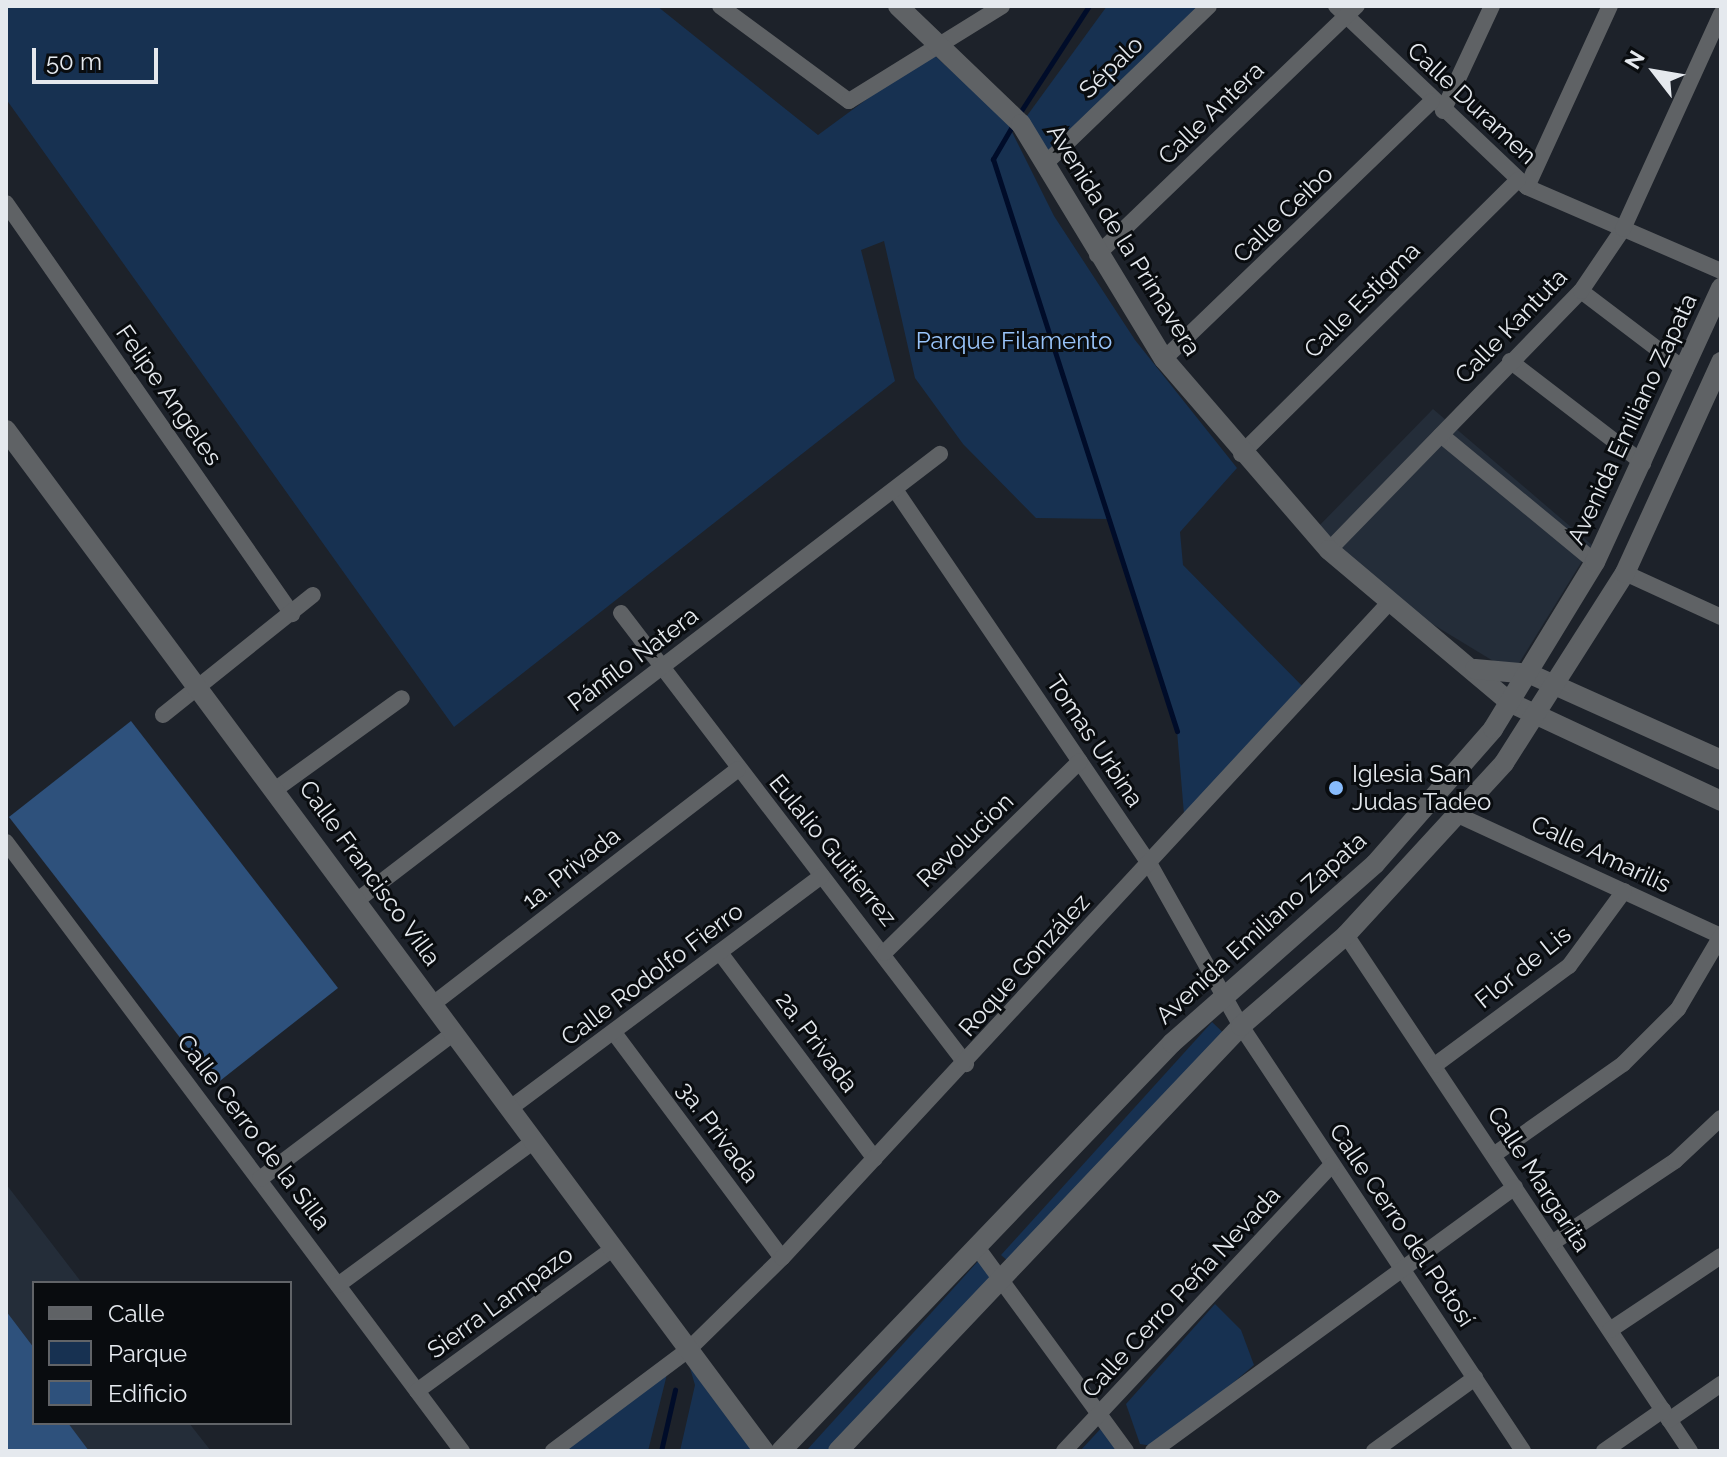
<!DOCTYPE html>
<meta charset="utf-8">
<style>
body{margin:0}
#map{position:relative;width:1727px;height:1457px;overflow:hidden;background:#1d222a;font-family:Raleway,sans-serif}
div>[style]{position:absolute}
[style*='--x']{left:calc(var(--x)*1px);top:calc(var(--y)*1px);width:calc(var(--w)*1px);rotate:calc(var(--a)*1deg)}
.built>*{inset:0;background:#242d39}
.green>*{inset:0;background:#173151}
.stream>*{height:5px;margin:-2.5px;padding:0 2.5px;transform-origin:2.5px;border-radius:2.5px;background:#000c29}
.building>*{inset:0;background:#2e517c}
.minor>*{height:16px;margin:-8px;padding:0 8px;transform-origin:8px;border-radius:8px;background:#5f6265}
.tertiary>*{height:20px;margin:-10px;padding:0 10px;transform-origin:10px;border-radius:10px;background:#5f6265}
.dots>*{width:22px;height:22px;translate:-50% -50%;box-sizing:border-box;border:4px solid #090c0f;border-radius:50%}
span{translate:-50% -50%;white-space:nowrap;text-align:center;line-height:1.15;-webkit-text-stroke:6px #090c0f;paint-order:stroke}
.street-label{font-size:24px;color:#e5e9ee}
.park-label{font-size:24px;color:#99c4fa}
.poi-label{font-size:24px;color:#e5e9ee}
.left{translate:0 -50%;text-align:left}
.frame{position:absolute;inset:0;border:8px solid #e5e9ee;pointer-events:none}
.legend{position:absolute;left:32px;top:1281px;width:260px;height:144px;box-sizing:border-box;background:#090c0f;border:2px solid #616468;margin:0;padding:10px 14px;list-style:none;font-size:24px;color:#e5e9ee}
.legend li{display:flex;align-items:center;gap:16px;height:40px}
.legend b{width:40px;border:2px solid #616468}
.north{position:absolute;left:1615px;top:32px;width:80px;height:80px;-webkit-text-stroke:6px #090c0f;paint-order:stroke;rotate:301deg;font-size:22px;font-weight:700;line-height:32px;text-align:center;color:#e5e9ee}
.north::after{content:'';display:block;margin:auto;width:28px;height:36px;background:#e5e9ee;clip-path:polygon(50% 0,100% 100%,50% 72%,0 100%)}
.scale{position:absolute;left:32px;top:48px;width:126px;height:36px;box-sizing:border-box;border:4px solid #e5e9ee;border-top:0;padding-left:10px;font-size:24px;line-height:28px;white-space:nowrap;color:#e5e9ee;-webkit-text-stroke:6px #090c0f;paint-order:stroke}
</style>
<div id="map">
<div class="built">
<div style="clip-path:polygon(1433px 409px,1592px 545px,1513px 673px,1396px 602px,1317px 528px)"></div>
<div style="clip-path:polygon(6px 1184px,82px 1283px,34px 1283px,34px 1423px,189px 1423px,211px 1451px,6px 1451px)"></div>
</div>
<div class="green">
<div style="clip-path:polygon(6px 6px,657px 6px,818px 135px,931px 52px,1007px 122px,1054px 216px,1135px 340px,1237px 468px,1180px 532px,1183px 565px,1310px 694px,1185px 826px,1177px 731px,1109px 519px,1036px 518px,963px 444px,915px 378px,884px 241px,861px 250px,895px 381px,454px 727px,6px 99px)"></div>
<div style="clip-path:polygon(1107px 6px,1207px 6px,1046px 163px,1021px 124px)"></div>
<div style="clip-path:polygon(1212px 1022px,1233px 1042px,1017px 1269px,1001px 1255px)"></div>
<div style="clip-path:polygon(980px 1259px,1001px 1285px,845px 1451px,806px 1451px)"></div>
<div style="clip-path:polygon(1215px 1304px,1241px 1330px,1254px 1365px,1158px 1447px,1140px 1444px,1126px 1404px)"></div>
<div style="clip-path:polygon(687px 1358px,760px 1451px,680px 1451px,695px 1385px)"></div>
<div style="clip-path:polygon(668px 1370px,648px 1451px,561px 1451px)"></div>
<div style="clip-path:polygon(1105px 1424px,1122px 1451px,1080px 1451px)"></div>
</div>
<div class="stream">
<div style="--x:1019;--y:114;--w:129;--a:-57.1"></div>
<div style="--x:1014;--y:123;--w:42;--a:120.3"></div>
<div style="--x:993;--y:159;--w:601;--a:72.17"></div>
<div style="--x:661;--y:1451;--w:63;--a:-77.1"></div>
</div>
<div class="building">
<div style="clip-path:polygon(131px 721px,338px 988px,216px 1084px,9px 817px)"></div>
<div style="clip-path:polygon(6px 1311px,34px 1348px,34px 1423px,68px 1423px,89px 1451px,6px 1451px)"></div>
</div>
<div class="minor">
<div style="--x:720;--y:6;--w:160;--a:36.4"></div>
<div style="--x:849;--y:101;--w:180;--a:-31.8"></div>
<div style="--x:1336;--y:6;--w:263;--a:43.5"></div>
<div style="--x:1527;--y:187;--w:211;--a:23.4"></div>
<div style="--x:1443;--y:111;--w:116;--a:-65"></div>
<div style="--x:1046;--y:163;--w:226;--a:-43.9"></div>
<div style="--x:1527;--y:187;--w:199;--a:-65.4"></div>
<div style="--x:6;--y:203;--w:501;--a:55.17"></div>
<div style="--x:1097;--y:255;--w:360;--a:-43.8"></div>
<div style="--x:1581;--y:291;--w:131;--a:37.2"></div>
<div style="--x:1164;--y:359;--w:372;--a:-43.9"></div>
<div style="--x:1510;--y:361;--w:168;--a:37.5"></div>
<div style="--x:1441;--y:435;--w:200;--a:39.5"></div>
<div style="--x:1241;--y:454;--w:390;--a:-44.7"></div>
<div style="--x:896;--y:491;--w:450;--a:55.8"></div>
<div style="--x:1149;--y:863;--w:187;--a:60.6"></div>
<div style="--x:1241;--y:1026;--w:510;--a:56.43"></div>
<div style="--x:1329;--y:550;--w:361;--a:-45.8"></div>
<div style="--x:1581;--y:291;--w:75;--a:-55.9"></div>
<div style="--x:1623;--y:229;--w:236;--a:-65.5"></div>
<div style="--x:1625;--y:573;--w:106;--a:24.6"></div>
<div style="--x:621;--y:613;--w:568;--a:52.59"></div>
<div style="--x:163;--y:715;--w:192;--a:-38.7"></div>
<div style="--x:276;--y:789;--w:155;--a:-35.8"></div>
<div style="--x:1460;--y:816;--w:287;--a:24.7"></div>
<div style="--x:6;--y:842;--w:761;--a:53.18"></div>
<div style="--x:355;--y:902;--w:737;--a:-37.45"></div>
<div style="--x:1346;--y:935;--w:620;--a:56.31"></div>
<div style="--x:884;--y:953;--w:274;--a:-44.4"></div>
<div style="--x:721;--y:954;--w:256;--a:53.1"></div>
<div style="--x:433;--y:1004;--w:385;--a:-37.6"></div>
<div style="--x:615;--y:1034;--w:279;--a:53.3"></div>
<div style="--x:1435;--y:1065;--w:167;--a:-36.5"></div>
<div style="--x:1569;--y:966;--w:93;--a:-53.7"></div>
<div style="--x:509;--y:1109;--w:390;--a:-36.7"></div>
<div style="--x:1495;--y:1154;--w:156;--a:-35.1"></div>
<div style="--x:1623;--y:1064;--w:78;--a:-45"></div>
<div style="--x:1678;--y:1009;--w:85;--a:-59.5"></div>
<div style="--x:260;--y:1179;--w:243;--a:-37"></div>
<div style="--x:1552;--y:1243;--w:148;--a:-33.7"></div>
<div style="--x:1675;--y:1161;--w:63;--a:-43.1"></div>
<div style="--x:979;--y:1250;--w:249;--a:53.8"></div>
<div style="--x:338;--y:1285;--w:242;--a:-36.3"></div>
<div style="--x:1610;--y:1330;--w:133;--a:-33.7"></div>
<div style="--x:417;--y:1391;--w:238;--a:-36"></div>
<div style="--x:1669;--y:1420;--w:63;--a:-34.7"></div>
<div style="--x:553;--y:1451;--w:169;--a:-36.8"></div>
<div style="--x:688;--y:1350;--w:132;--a:-44.4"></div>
<div style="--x:782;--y:1258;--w:890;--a:-47.19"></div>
<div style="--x:1064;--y:1451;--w:392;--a:-46.9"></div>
<div style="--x:1153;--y:1451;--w:448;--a:-36.1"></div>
<div style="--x:1374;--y:1451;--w:125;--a:-35.9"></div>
<div style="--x:1604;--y:1451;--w:72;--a:-34.8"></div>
</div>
<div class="tertiary">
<div style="--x:898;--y:6;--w:170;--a:43.8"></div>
<div style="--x:1021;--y:124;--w:275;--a:58.7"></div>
<div style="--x:1164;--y:359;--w:252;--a:49.2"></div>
<div style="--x:1329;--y:550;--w:238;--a:40.1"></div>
<div style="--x:1511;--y:703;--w:232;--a:25"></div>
<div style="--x:6;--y:430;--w:1272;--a:53.41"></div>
<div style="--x:1475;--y:669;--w:55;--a:5.2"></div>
<div style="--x:1530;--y:674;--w:209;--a:24.2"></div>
<div style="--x:781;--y:1451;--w:565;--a:-46.22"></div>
<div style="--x:1172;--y:1043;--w:271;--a:-41.4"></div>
<div style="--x:1375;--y:864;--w:179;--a:-48.8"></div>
<div style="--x:1493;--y:729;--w:196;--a:-58.6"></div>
<div style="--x:1595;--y:562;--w:302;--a:-65.3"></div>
<div style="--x:838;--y:1451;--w:586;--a:-46.52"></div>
<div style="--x:1241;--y:1026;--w:139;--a:-40.9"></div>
<div style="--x:1346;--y:935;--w:234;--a:-47.4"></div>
<div style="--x:1504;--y:763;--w:225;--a:-57.5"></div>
<div style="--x:1625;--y:573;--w:232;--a:-65.5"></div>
</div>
<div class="dots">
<div style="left:1336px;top:788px;background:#87bbfc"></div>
</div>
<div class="street-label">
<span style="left:1111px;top:67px;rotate:-44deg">Sépalo</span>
<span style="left:1472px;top:103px;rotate:43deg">Calle Duramen</span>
<span style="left:1211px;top:113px;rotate:-44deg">Calle Antera</span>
<span style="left:1283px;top:214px;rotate:-44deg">Calle Ceibo</span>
<span style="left:1124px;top:240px;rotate:58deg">Avenida de la Primavera</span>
<span style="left:1362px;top:300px;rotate:-45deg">Calle Estigma</span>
<span style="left:1511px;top:326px;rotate:-46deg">Calle Kantuta</span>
<span style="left:169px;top:395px;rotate:55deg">Felipe Angeles</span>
<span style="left:1632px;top:419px;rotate:-65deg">Avenida Emiliano Zapata</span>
<span style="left:633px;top:659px;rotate:-37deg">Pánfilo Natera</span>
<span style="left:1095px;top:741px;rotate:56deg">Tomas Urbina</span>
<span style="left:965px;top:840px;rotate:-44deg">Revolucion</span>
<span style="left:833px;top:850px;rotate:51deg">Eulalio Guitierrez</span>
<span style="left:1601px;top:854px;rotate:25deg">Calle Amarilis</span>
<span style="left:571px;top:868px;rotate:-38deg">1a. Privada</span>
<span style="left:370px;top:873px;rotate:54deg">Calle Francisco Villa</span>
<span style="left:1261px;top:928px;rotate:-42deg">Avenida Emiliano Zapata</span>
<span style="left:1024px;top:965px;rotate:-48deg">Roque González</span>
<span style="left:1523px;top:967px;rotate:-39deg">Flor de Lis</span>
<span style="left:652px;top:974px;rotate:-37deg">Calle Rodolfo Fierro</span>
<span style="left:817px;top:1042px;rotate:53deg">2a. Privada</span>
<span style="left:254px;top:1132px;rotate:53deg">Calle Cerro de la Silla</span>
<span style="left:718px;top:1132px;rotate:53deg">3a. Privada</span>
<span style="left:1539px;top:1179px;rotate:57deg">Calle Margarita</span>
<span style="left:1402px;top:1225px;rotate:56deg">Calle Cerro del Potosí</span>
<span style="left:1181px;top:1292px;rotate:-47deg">Calle Cerro Peña Nevada</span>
<span style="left:500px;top:1302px;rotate:-36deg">Sierra Lampazo</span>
</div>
<div class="park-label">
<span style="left:1014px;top:341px">Parque Filamento</span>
</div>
<div class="poi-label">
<span class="left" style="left:1352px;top:788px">Iglesia San<br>Judas Tadeo</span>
</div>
<div class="frame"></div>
<ul class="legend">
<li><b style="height:10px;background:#5f6265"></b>Calle</li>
<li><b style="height:22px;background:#173151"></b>Parque</li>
<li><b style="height:22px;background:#2e517c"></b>Edificio</li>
</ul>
<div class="north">N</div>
<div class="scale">50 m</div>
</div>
